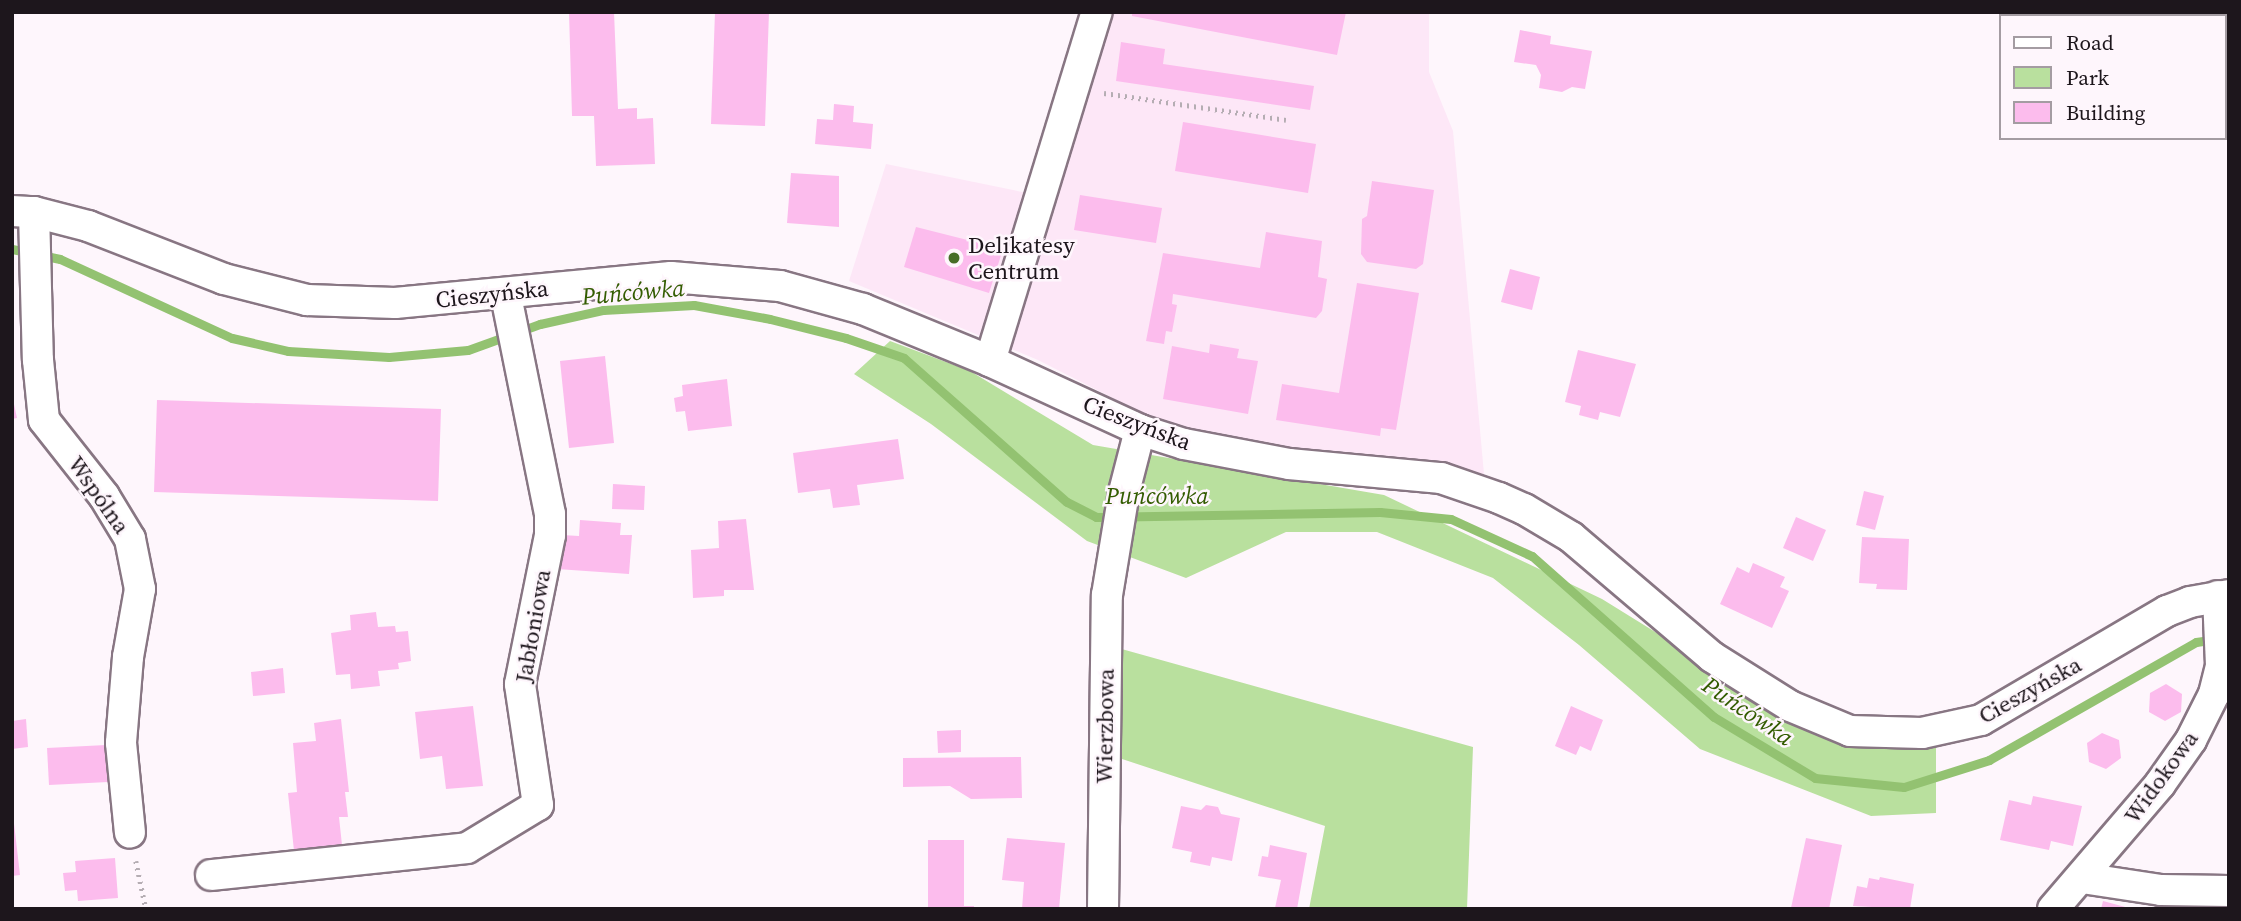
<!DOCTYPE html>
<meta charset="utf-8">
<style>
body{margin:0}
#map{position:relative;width:2241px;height:921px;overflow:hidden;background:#fef6fc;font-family:"Source Serif 4",serif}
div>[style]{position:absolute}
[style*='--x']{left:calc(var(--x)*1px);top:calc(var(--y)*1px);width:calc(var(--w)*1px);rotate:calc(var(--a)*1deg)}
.built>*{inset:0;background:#fde7f7}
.green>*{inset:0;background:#b9e09e}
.stream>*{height:9px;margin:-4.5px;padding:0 4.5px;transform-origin:4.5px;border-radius:4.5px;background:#93c271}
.building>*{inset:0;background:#fcbced}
.path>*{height:4.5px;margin-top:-2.25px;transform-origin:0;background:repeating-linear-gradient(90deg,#b5adb3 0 2px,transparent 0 7px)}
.roads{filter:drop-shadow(2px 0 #887683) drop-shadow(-2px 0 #887683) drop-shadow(0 2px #887683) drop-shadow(0 -2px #887683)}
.minor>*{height:30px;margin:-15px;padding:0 15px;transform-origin:15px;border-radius:15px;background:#fff}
.dots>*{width:19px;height:19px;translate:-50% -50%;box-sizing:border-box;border:4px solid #fef6fc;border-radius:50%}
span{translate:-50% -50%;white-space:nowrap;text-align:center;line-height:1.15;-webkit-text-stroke:5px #fef6fc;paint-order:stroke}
.poi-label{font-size:23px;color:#1d161c}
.left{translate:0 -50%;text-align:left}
.street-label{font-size:23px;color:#1d161c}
.water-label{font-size:24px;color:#335c01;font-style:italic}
.frame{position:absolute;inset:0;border:14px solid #1d161c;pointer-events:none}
.legend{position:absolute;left:1999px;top:14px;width:228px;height:126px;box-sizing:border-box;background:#fef6fc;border:2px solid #a49ca2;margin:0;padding:9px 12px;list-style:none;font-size:21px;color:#1d161c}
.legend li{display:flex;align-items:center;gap:14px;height:35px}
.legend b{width:35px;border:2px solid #a49ca2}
</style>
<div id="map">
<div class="built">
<div style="clip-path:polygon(1101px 12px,1429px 12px,1429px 72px,1453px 131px,1484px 474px,1242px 444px,1154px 419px,1038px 360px,849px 281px,886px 164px,1032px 194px)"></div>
</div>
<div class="green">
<div style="clip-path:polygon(890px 341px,970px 371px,1093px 445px,1384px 495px,1602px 599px,1836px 744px,1936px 745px,1936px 813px,1871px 816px,1700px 749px,1579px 645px,1493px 578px,1377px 532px,1286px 532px,1186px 578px,1087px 541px,931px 424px,854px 374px)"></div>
<div style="clip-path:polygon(1118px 648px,1473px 747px,1467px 909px,1309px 909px,1325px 826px,1116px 757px)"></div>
</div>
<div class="stream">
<div style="--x:12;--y:249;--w:49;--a:11.8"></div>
<div style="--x:60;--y:259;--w:189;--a:24.7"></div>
<div style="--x:232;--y:338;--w:57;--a:13.1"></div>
<div style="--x:288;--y:351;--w:101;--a:3.4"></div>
<div style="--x:389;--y:357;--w:79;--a:-5.1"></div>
<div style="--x:468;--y:350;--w:77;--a:-19.9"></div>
<div style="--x:540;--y:324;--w:65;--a:-12.5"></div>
<div style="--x:603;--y:310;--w:91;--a:-3.1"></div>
<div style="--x:694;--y:305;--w:77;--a:10.4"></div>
<div style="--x:770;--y:319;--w:78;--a:14"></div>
<div style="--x:846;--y:338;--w:61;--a:19"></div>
<div style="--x:904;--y:358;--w:217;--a:41.5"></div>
<div style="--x:1067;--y:502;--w:33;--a:27"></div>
<div style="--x:1096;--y:517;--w:284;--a:-1"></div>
<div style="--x:1380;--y:512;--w:71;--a:5.6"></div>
<div style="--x:1451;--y:519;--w:89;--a:24.6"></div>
<div style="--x:1532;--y:556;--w:243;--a:41.5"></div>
<div style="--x:1714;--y:717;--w:118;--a:31.1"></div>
<div style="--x:1815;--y:778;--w:89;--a:5.8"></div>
<div style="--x:1904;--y:787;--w:89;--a:-17.6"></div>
<div style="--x:1989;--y:760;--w:238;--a:-29.7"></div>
<div style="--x:2196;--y:642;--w:21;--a:-8"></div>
</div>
<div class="building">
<div style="clip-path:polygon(569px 12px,614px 12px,618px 109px,637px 108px,637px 119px,653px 118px,655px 164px,596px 166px,594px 116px,572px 116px)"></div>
<div style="clip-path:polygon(715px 12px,769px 12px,765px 126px,711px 124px)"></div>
<div style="clip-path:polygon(1132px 12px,1346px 12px,1337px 55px,1132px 16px)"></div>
<div style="clip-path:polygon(1520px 30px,1551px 36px,1550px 44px,1592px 51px,1585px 89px,1572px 87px,1562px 92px,1539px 88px,1541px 75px,1536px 65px,1514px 62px)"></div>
<div style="clip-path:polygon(1121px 42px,1165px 49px,1163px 64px,1314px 86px,1310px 110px,1116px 81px)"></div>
<div style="clip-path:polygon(834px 104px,854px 106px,853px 122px,873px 124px,871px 149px,815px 144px,817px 119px,833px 120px)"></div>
<div style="clip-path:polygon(1183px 122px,1316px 144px,1308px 193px,1175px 171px)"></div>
<div style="clip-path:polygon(791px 173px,839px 176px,839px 227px,787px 223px)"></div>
<div style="clip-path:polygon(1372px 181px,1434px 190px,1423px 264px,1416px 269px,1367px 262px,1361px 254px,1362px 219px,1367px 216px)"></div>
<div style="clip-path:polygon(1080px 195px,1162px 208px,1156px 243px,1074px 230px)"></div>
<div style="clip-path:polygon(916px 227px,1003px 249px,989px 293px,904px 267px)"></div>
<div style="clip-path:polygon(1266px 232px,1322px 241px,1318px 277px,1327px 279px,1322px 311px,1316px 318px,1173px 294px,1172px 304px,1177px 305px,1172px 332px,1166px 331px,1164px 344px,1146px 341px,1163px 253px,1260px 268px)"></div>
<div style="clip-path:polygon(1510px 269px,1540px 277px,1532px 310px,1501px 302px)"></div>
<div style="clip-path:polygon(1357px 283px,1419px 293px,1396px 430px,1381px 428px,1380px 436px,1276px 420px,1282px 384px,1339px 393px)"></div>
<div style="clip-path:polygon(1210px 344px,1239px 349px,1237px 358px,1258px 361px,1248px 414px,1163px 399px,1172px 346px,1209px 353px)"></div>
<div style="clip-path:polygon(1578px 350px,1636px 364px,1620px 417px,1600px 412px,1598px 420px,1579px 415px,1581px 406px,1565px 402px)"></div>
<div style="clip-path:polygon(605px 356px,614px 443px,569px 448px,560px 361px)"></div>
<div style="clip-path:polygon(727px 379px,732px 426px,688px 431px,685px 411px,676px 412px,674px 398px,683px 396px,682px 385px)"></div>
<div style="clip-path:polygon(12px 395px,17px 418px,12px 419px)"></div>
<div style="clip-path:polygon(157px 400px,441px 409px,438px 501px,154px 492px)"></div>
<div style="clip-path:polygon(898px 439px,904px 479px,857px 485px,860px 505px,833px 508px,830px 489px,798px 493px,793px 453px)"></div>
<div style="clip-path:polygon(613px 484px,645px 486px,644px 510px,612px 509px)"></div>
<div style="clip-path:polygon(1864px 491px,1884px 496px,1875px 530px,1856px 525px)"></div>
<div style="clip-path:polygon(1796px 517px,1826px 530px,1813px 561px,1783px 548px)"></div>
<div style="clip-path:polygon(746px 519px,754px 590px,724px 590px,724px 596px,693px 598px,691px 550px,719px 548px,718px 521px)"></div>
<div style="clip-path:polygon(580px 520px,621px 523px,620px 535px,632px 535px,629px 574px,557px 569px,562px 535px,579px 536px)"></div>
<div style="clip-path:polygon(1862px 537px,1909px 539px,1907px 590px,1876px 589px,1877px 584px,1859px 583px)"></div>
<div style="clip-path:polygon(1753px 563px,1785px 577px,1780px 587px,1789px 591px,1772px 628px,1720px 604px,1737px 567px,1749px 573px)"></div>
<div style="clip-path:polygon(376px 612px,378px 627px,395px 626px,396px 632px,408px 631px,411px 661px,398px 663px,399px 669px,378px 671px,380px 686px,351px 689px,350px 674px,336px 675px,331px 633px,351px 630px,350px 615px)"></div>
<div style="clip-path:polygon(283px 668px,285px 693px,253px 696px,251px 672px)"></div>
<div style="clip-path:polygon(2166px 684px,2182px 694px,2181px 712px,2165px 721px,2149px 712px,2150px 693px)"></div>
<div style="clip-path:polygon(473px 706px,483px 786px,446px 789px,442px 756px,420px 759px,415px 712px)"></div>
<div style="clip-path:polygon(1571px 706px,1603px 720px,1591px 751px,1580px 746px,1576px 755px,1555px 746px)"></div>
<div style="clip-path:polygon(26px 719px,28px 747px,12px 749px,12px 721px)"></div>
<div style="clip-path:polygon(341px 719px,349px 792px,345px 792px,348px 817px,339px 817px,342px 845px,294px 851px,288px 793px,297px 792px,293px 743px,316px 741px,314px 723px)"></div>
<div style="clip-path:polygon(961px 730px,961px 752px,938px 753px,937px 731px)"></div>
<div style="clip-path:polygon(2102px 733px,2119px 740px,2121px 758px,2106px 769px,2089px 762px,2087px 743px)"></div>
<div style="clip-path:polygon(106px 745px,108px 782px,49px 785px,47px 748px)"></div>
<div style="clip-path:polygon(1021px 757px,1022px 798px,971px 799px,950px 786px,903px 787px,903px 758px)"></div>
<div style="clip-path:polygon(2033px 796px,2082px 806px,2073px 846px,2051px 841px,2049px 850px,2000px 840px,2009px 800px,2031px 805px)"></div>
<div style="clip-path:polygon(1206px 805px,1218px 807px,1221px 814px,1240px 818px,1232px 861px,1212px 857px,1210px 866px,1190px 862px,1192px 852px,1172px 848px,1181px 806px,1201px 810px)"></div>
<div style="clip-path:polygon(12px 806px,20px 875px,12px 876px)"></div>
<div style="clip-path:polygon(1007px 838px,1065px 843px,1059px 909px,1022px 909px,1024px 882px,1002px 880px)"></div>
<div style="clip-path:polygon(1806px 838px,1842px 845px,1829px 909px,1791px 908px)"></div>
<div style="clip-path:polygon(928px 840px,964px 840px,964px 906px,974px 906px,974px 909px,928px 909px)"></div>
<div style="clip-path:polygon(1270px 845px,1307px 853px,1297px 909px,1275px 908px,1281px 880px,1258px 876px,1262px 856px,1268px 857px)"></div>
<div style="clip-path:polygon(115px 858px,118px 898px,78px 901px,77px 890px,65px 891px,63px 873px,76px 872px,75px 861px)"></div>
<div style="clip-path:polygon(1880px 877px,1914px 884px,1910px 909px,1853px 906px,1857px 886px,1867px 888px,1869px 878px,1879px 880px)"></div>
<div style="clip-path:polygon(2103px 901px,2129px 908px,2129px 909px,2101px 909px)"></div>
</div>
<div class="path">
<div style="--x:1104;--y:93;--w:184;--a:8.4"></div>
<div style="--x:136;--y:861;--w:49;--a:78.2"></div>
</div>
<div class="roads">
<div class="minor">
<div style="--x:12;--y:211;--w:22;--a:3"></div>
<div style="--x:34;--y:212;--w:56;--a:14.5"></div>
<div style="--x:88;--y:226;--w:146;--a:21.3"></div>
<div style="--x:224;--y:279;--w:86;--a:14.2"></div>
<div style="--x:307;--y:300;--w:88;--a:2"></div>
<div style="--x:395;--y:303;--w:277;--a:-5.4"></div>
<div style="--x:671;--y:277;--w:109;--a:4.7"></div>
<div style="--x:780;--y:286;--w:86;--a:15.5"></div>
<div style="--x:863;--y:309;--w:137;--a:22.3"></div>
<div style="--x:990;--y:361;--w:165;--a:24.7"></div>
<div style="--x:1140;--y:430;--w:46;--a:17.7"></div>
<div style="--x:1184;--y:444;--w:107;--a:10.8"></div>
<div style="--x:1289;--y:464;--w:153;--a:5.3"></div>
<div style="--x:1441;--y:478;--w:61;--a:19"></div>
<div style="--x:1499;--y:498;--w:27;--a:24"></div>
<div style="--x:1524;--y:509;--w:55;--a:30.8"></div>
<div style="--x:1571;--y:537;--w:185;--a:40.4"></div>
<div style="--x:1712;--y:657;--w:92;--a:32.1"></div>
<div style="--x:1790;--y:706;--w:65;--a:22.6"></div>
<div style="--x:1850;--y:731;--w:72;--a:1.6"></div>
<div style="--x:1922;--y:733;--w:60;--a:-12.4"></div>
<div style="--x:1981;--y:720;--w:216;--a:-30.4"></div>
<div style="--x:2167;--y:611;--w:25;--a:-21"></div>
<div style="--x:2190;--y:602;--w:40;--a:-10"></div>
<div style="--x:34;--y:212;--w:148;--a:88.5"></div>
<div style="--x:38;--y:360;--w:60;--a:84.3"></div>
<div style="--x:44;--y:420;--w:97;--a:51.7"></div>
<div style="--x:104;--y:496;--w:50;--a:58.8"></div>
<div style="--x:130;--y:539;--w:51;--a:78.7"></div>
<div style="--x:140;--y:589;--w:69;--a:100"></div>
<div style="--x:128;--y:657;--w:86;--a:94.7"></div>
<div style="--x:121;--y:743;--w:90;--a:84.3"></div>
<div style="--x:990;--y:361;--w:365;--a:-73"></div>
<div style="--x:211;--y:875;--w:257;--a:-6"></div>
<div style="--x:467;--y:848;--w:83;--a:-31.2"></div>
<div style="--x:538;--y:805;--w:122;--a:-98.5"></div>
<div style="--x:520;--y:684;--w:152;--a:-78.6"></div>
<div style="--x:550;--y:535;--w:21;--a:-90"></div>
<div style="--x:550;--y:514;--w:223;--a:-101.4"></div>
<div style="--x:2082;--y:878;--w:80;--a:8.6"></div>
<div style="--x:2161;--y:890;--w:68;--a:0.8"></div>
<div style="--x:1103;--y:909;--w:314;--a:-89.3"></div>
<div style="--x:1107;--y:595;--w:104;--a:-80.6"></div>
<div style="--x:1124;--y:492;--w:64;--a:-75.5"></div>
<div style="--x:2053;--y:909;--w:165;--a:-49.4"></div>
<div style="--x:2160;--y:784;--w:54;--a:-54.8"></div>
<div style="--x:2191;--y:740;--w:51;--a:-63.4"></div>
<div style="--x:2214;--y:694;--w:30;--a:-76"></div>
<div style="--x:2221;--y:665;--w:69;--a:-92.5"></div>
</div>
</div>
<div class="dots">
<div style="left:954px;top:258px;background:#476d27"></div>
</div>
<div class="poi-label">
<span class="left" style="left:968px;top:258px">Delikatesy<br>Centrum</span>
</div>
<div class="street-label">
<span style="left:492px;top:294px;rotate:-6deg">Cieszyńska</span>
<span style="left:1137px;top:423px;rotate:21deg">Cieszyńska</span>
<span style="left:99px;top:495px;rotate:55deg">Wspólna</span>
<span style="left:533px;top:626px;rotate:-80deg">Jabłoniowa</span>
<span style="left:2030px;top:690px;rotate:-29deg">Cieszyńska</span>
<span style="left:1105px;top:726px;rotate:-89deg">Wierzbowa</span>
<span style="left:2161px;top:777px;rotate:-54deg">Widokowa</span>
</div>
<div class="water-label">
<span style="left:633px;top:292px;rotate:-5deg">Puńcówka</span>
<span style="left:1157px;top:496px">Puńcówka</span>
<span style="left:1748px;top:711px;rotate:34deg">Puńcówka</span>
</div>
<div class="frame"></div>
<ul class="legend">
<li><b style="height:9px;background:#fff"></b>Road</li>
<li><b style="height:19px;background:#b9e09e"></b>Park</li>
<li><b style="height:19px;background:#fcbced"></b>Building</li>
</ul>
</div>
